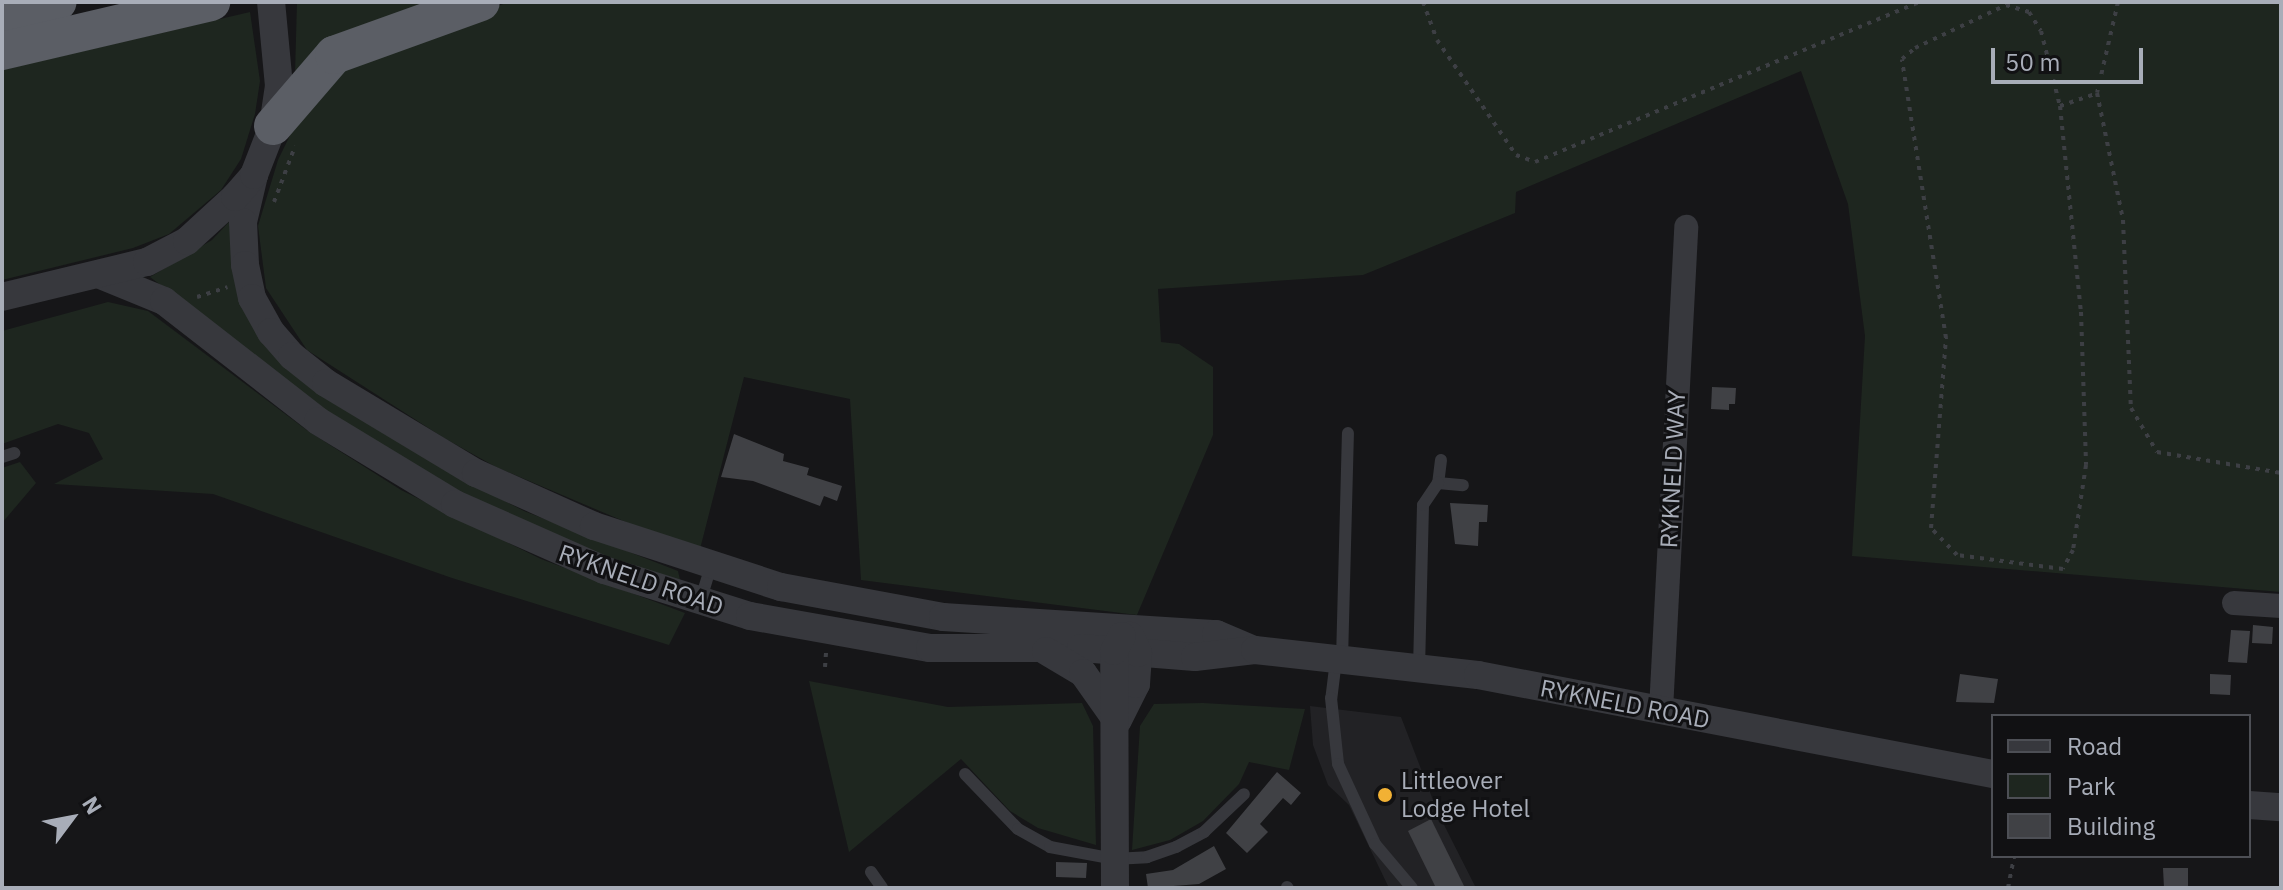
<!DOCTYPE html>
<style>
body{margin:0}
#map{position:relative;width:2283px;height:890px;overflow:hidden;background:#161618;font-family:"IBM Plex Sans",sans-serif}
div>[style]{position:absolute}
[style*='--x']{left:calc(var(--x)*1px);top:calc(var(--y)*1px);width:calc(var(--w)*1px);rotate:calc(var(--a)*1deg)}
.built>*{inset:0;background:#222225}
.green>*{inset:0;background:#1e261f}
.building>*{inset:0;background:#404145}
.path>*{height:4px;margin-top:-2px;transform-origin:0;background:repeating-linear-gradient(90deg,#3d3f44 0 4px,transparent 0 10px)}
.service>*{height:12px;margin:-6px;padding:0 6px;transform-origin:6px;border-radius:6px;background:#37383d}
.minor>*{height:24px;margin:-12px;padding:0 12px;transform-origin:12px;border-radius:12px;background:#37383d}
.tertiary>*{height:28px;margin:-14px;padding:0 14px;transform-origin:14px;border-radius:14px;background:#37383d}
.trunk>*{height:38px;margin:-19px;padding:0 19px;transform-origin:19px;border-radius:19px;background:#5b5e65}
.dots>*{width:22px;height:22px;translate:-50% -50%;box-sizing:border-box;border:4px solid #111113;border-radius:50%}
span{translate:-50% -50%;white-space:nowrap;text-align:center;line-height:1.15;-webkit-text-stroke:6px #111113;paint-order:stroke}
.street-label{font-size:24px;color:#a8adb8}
.poi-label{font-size:24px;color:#a8adb8}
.left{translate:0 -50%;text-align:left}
.frame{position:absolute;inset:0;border:4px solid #a8adb8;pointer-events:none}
.legend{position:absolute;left:1991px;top:714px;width:260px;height:144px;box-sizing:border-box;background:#111113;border:2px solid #4d4f55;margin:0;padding:10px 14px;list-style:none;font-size:24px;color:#a8adb8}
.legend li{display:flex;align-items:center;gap:16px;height:40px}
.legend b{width:40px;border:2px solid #4d4f55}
.north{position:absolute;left:32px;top:778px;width:80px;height:80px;-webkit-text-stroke:6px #111113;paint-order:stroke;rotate:58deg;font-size:22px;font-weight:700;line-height:32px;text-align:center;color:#a8adb8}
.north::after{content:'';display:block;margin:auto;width:28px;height:36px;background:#a8adb8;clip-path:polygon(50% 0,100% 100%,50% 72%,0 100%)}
.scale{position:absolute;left:1991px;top:48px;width:152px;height:36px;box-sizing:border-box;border:4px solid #a8adb8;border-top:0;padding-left:10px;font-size:24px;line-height:28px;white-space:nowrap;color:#a8adb8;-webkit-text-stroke:6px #111113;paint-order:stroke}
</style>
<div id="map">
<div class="built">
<div style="clip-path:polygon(1310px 706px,1401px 717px,1438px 813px,1476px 888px,1389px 888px,1349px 805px,1328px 785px,1313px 745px)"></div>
</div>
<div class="green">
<div style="clip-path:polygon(297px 2px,455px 2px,295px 74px)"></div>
<div style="clip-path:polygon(509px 2px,2281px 2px,2281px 592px,1852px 556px,1865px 336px,1848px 204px,1801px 71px,1516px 192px,1515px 213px,1363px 275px,1158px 289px,1161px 342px,1179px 344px,1213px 367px,1213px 435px,1137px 615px,861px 580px,850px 399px,744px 377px,699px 553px,496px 467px,444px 438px,307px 350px,266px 288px,258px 226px,278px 160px,295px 125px,338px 69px,369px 51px)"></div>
<div style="clip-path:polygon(250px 12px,260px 81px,255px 114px,241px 159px,221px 190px,169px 234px,133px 248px,2px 280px,2px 70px)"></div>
<div style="clip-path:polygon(229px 222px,241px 303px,449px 472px,524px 511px,678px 571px,680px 580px,649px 575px,497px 511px,428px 474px,342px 423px,150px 277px,212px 240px)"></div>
<div style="clip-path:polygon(108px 302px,148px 311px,308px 431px,401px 490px,541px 559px,685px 613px,669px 645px,452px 578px,213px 494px,54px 484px,103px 459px,89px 433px,58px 424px,2px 444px,2px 331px)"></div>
<div style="clip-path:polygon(20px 462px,36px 483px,2px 523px,2px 468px)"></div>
<div style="clip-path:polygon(809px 681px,948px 707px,1082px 703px,1093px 726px,1096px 845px,1038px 828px,1010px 811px,961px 759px,849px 852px)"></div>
<div style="clip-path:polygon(1203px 703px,1305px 709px,1289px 770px,1249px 762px,1239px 784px,1203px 821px,1170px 840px,1132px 850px,1140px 726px,1154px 704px)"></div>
</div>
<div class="building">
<div style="clip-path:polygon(1712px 387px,1736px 388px,1735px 404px,1729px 404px,1729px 410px,1711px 409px)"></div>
<div style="clip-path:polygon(734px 434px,784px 454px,783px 461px,809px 468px,807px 475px,842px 486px,837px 501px,824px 496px,820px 506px,753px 481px,721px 477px)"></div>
<div style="clip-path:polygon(1450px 503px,1488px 505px,1487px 522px,1479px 522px,1478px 546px,1455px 544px)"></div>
<div style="clip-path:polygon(2253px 625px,2273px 627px,2272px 644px,2252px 643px)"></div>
<div style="clip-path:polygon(2231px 630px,2250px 631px,2247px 663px,2228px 662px)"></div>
<div style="clip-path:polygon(1960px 674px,1998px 679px,1994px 703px,1956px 702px)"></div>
<div style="clip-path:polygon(2210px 674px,2231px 675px,2230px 695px,2210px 694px)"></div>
<div style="clip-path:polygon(1277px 772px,1301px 793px,1291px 805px,1283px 798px,1260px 824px,1268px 832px,1247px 853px,1226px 833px)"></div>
<div style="clip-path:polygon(1431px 819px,1465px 888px,1436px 888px,1408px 831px)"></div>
<div style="clip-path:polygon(1214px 846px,1226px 869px,1199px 884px,1148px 888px,1146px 874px,1173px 870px)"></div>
<div style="clip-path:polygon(1056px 862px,1087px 863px,1086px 878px,1056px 877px)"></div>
<div style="clip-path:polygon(2163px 868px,2188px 868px,2188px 888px,2164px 888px)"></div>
</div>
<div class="path">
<div style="--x:1423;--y:2;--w:40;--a:69.8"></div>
<div style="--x:1437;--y:40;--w:140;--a:55.5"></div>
<div style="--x:1516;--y:155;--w:20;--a:20"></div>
<div style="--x:1535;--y:162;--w:416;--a:-22.6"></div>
<div style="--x:2118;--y:2;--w:93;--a:103"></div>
<div style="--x:2097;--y:93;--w:130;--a:78.4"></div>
<div style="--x:2123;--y:220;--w:188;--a:87.6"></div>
<div style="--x:2131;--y:408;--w:51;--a:59.4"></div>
<div style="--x:2157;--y:452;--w:126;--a:9.6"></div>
<div style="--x:2060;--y:106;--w:207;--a:84.2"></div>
<div style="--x:2081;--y:312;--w:153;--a:88.1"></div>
<div style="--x:2086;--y:465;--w:86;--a:98.7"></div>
<div style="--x:2073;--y:550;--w:21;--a:118"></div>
<div style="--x:2063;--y:569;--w:107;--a:-172.5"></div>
<div style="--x:1957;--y:555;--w:37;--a:-134"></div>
<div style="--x:1931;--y:528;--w:191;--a:-85.5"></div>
<div style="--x:1946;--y:338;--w:282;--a:-99"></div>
<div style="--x:1902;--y:59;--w:17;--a:-40"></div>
<div style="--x:1915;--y:48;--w:101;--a:-25.3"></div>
<div style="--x:2006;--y:5;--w:24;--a:17"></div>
<div style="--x:2029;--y:12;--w:22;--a:58"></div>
<div style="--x:2041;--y:31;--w:77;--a:75.8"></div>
<div style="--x:2060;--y:106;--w:39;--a:-19"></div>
<div style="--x:274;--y:202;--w:60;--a:-69.4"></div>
<div style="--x:197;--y:297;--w:32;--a:-18"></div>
<div style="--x:825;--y:667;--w:15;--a:-86"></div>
<div style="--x:2008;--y:888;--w:33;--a:-79"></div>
</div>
<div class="service">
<div style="--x:2;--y:457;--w:13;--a:-18"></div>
<div style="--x:1441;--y:460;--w:23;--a:97"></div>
<div style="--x:1438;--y:483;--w:25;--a:5"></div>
<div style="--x:700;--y:602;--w:37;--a:-73"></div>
<div style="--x:1336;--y:660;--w:38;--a:97"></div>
<div style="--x:1331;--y:698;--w:66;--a:83.9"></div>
<div style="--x:1338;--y:764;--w:88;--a:65.2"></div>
<div style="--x:1375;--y:844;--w:57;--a:49.9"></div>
<div style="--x:1342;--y:660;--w:227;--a:-88.5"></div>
<div style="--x:1419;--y:669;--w:164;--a:-88.6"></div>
<div style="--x:1423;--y:505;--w:27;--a:-56"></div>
<div style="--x:965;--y:774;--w:76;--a:46.1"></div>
<div style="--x:1018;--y:829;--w:37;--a:29"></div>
<div style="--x:1050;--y:847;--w:65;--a:10.6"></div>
<div style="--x:1114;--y:859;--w:33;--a:-3"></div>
<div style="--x:1147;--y:857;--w:31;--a:-19"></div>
<div style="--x:1176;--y:847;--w:32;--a:-28"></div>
<div style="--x:1204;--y:832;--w:55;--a:-43.5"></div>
<div style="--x:871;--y:872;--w:19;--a:55"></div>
<div style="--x:1287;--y:887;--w:1;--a:45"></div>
</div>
<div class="minor">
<div style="--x:2234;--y:603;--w:47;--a:3.7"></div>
<div style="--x:1661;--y:710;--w:484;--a:-87"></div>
</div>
<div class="tertiary">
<div style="--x:254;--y:175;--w:48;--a:103.2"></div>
<div style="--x:243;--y:222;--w:43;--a:87.3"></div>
<div style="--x:245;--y:265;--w:34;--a:78"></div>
<div style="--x:252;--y:298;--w:39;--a:61"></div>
<div style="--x:271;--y:332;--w:32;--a:49"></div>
<div style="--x:292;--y:356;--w:43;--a:38.5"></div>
<div style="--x:326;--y:383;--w:175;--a:31"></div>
<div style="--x:476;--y:473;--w:129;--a:24.2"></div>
<div style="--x:594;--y:526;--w:197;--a:18.1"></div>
<div style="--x:781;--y:587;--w:165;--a:10.5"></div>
<div style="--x:943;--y:617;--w:274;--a:3.6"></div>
<div style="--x:1216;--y:634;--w:39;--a:23"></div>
<div style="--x:103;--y:276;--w:66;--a:22.3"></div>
<div style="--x:164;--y:301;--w:195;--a:37.9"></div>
<div style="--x:318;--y:421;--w:160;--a:31.2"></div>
<div style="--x:455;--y:504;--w:163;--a:23.9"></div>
<div style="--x:604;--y:570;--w:153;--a:17.5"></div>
<div style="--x:750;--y:616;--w:183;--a:10.1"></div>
<div style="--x:930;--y:648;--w:151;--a:0"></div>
<div style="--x:1081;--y:648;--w:114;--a:4.5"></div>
<div style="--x:1195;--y:657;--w:60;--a:-6.7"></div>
<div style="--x:1255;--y:650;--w:224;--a:6.4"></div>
<div style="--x:1478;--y:675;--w:524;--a:10.88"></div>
<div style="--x:2;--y:297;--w:149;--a:-13.6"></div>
<div style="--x:147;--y:262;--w:45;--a:-27.7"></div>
<div style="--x:187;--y:241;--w:65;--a:-42.5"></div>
<div style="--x:235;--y:197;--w:29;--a:-49"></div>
<div style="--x:254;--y:175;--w:53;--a:-68.8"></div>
<div style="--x:273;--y:126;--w:40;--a:-81.5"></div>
<div style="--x:279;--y:86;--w:84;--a:-95.4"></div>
<div style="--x:1046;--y:651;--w:43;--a:30.7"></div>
<div style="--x:1083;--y:673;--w:59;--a:54.7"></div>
<div style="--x:1118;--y:720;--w:40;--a:-63.4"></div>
<div style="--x:1136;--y:684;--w:31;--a:-86"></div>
<div style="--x:1138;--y:653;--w:19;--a:-115"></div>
<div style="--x:2249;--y:805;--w:32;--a:4"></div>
<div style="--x:1115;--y:888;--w:237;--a:-90.2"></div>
<div style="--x:1114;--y:651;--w:17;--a:-62"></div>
</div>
<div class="trunk">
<div style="--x:2;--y:15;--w:57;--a:-13.1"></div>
<div style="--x:2;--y:51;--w:215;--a:-13.2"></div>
<div style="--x:273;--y:126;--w:94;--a:-49.3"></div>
<div style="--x:334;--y:55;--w:156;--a:-19.8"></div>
</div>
<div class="dots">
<div style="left:1385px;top:795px;background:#f2b134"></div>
</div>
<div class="street-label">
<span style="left:1673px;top:469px;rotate:-87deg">RYKNELD WAY</span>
<span style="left:641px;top:580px;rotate:19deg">RYKNELD ROAD</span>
<span style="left:1625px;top:704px;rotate:11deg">RYKNELD ROAD</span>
</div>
<div class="poi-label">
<span class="left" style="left:1401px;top:795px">Littleover<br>Lodge Hotel</span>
</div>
<div class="frame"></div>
<ul class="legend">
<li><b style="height:10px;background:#37383d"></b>Road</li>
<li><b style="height:22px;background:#1e261f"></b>Park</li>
<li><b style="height:22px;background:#404145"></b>Building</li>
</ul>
<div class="north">N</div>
<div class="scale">50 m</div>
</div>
